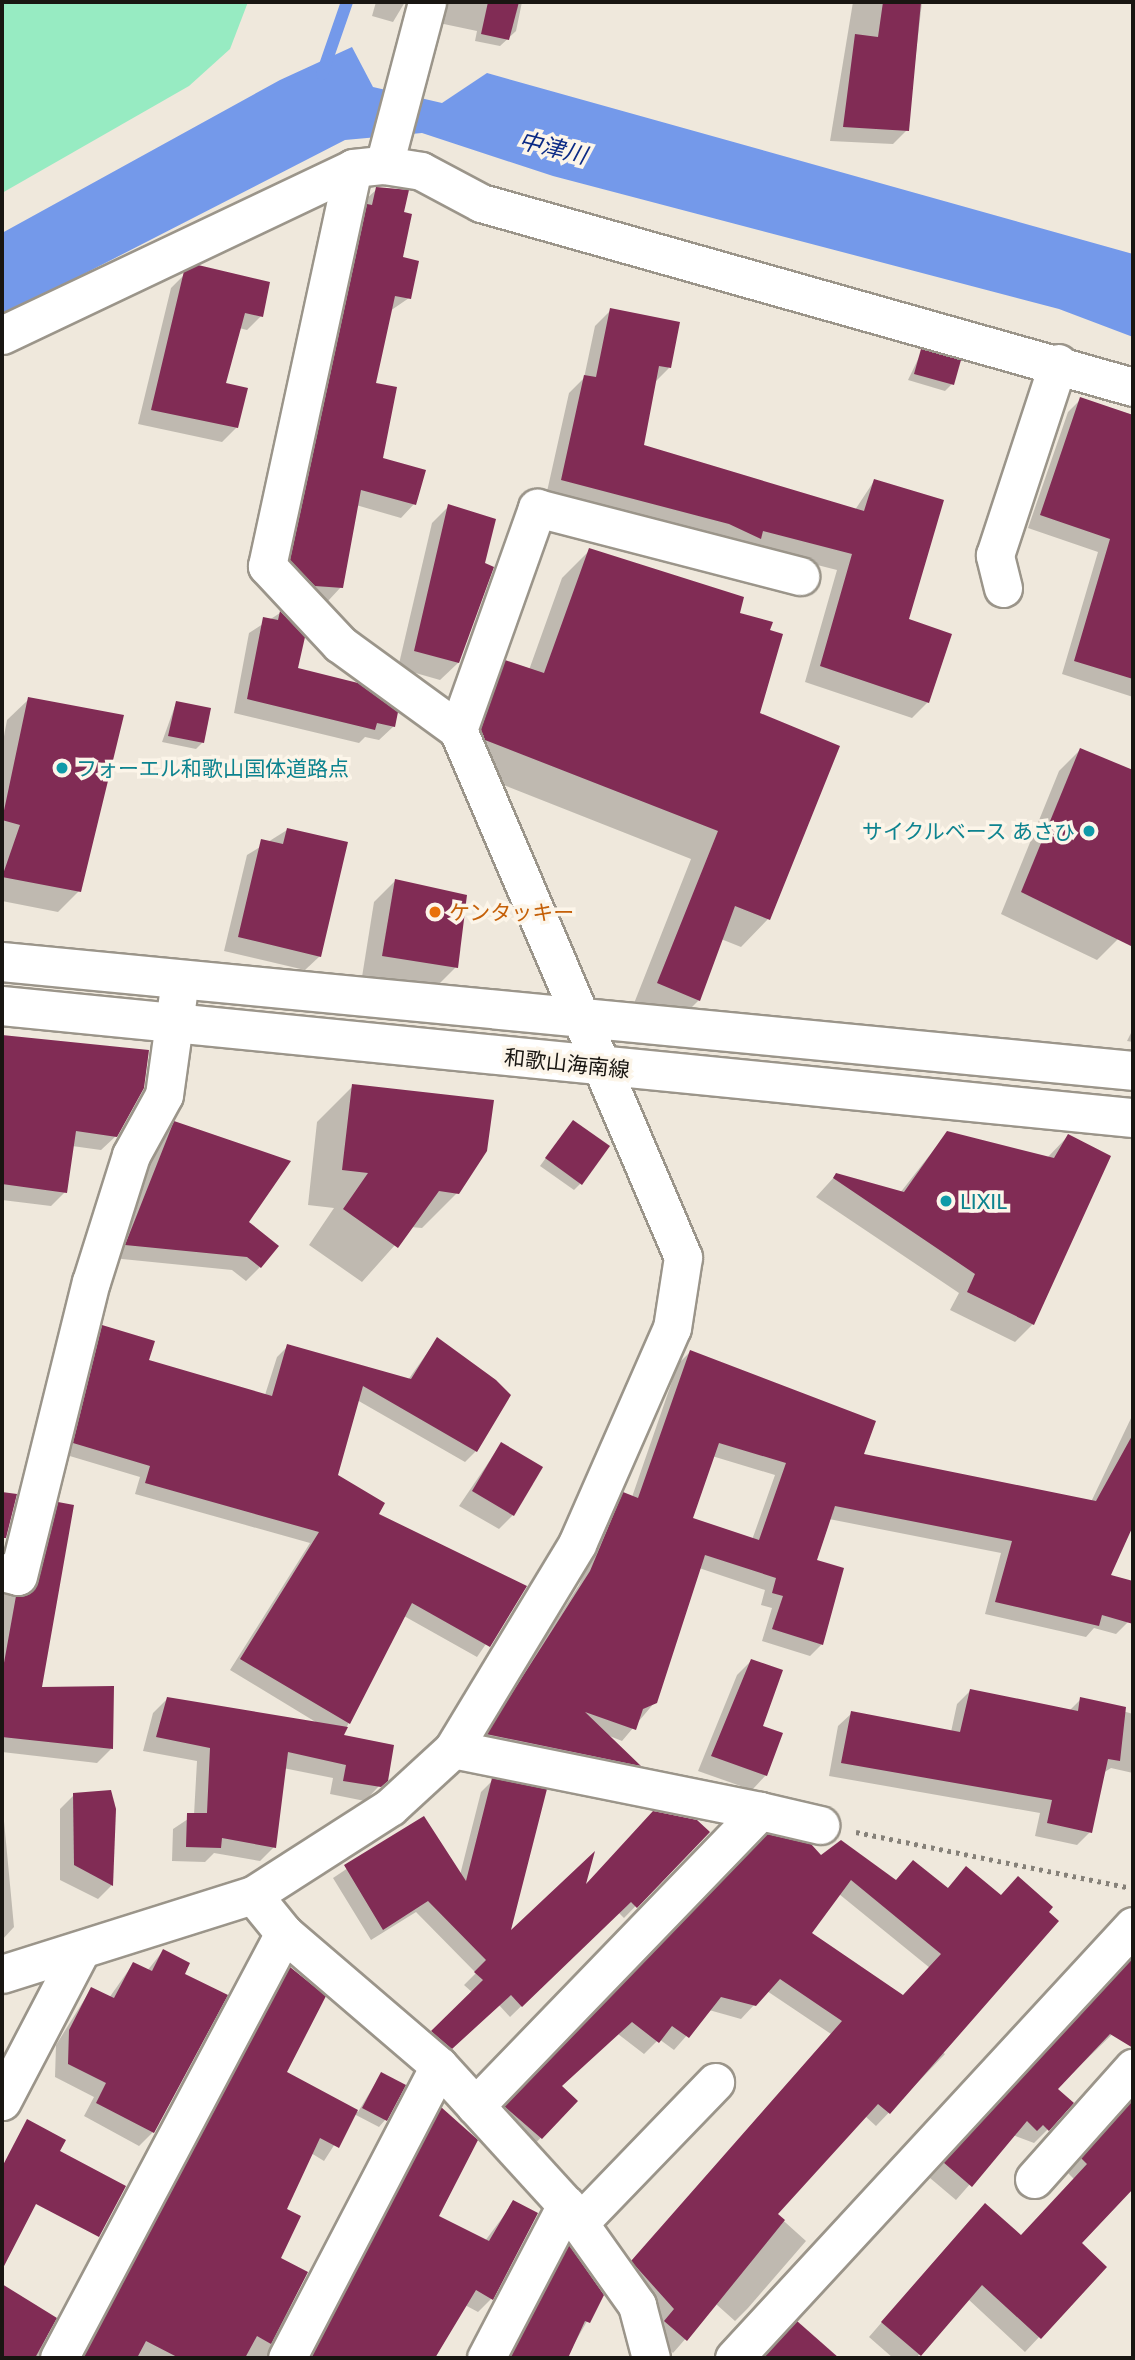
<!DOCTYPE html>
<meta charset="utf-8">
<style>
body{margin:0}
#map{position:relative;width:1135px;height:2360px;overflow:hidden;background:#efe8dc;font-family:Lato,"Noto Sans JP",sans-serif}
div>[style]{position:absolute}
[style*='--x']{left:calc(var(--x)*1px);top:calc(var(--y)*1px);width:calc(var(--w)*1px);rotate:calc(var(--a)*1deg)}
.green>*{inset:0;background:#97ebc2}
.water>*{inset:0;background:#7499ea}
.shadow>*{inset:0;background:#0003}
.stream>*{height:12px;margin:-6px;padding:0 6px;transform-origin:6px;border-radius:6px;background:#7499ea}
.building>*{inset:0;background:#812c55}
.path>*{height:4.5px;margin-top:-2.25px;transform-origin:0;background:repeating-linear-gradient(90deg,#868179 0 3.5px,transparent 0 8.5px)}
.roads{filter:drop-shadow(2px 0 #9b958a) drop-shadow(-2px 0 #9b958a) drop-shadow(0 2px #9b958a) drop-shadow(0 -2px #9b958a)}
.minor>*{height:37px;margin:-18.5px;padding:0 18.5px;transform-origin:18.5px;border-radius:18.5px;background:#fff}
.secondary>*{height:38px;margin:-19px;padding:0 19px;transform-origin:19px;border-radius:19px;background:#fff}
.dots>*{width:19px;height:19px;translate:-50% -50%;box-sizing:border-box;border:4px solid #fcf5e9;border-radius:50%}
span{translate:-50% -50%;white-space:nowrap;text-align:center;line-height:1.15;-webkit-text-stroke:7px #fcf5e9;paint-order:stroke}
.culture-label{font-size:21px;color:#0d838f}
.left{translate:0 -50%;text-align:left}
.right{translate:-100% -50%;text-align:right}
.food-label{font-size:21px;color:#c56008}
.street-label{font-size:21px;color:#191612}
.water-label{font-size:23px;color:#0b2a85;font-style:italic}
.frame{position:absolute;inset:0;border:4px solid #191612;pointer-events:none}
</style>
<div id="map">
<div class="green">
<div style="clip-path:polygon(2px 2px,248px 2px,230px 49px,189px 86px,2px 193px)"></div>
</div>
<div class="water">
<div style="clip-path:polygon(352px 47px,373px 87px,442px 103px,487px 73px,1133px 254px,1133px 337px,1059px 309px,553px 176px,422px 133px,345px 140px,2px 316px,2px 233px,280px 80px)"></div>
</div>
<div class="shadow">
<div style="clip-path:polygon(376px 2px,405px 2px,393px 22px,372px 16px)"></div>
<div style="clip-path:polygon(440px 2px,522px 2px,516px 31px,500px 46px,475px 41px,477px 31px,439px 23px)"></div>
<div style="clip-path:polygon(853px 2px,922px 2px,907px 130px,893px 144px,830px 141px)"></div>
<div style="clip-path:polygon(377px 189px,402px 213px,401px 258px,409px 298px,390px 311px,374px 384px,381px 459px,414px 504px,401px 518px,356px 505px,341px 587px,328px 601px,302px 596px,277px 574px,363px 202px)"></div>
<div style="clip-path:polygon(186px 273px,261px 316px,247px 330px,239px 328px,224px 385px,237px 427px,222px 442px,138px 424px,171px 288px)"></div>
<div style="clip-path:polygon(611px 310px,669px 368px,654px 383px,642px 446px,855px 510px,874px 481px,928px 702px,912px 718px,805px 682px,837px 570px,546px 496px,569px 393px,584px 378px,595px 326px)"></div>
<div style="clip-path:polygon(922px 351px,952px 384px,945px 391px,908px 380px)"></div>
<div style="clip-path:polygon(1081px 399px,1133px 415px,1133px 697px,1062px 674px,1098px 552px,1028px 528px,1068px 412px)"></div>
<div style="clip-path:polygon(449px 506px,458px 663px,440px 680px,398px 668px,432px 523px)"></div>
<div style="clip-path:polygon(590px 550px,738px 614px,758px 714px,768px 919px,741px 947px,721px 939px,699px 1000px,671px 1028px,631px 1011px,691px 859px,458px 767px,478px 690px,506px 662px,529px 670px,562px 578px)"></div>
<div style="clip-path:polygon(280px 613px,296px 669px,394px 726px,379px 740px,365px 737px,359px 743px,234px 713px,249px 633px)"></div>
<div style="clip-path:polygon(29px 699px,79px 891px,58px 912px,2px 901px,2px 747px,7px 720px)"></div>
<div style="clip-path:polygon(176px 703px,203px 742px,196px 749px,162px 742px)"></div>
<div style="clip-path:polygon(1080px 750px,1133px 772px,1133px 906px,1118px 939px,1097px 960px,1001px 914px,1059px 771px)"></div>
<div style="clip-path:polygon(287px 830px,320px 956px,305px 970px,224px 951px,247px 855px)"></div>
<div style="clip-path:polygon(395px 881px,456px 967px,435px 988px,362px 977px,374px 902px)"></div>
<div style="clip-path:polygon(1133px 1029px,1133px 1042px,1127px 1041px)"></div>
<div style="clip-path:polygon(2px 1037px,147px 1052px,116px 1136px,101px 1150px,72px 1146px,65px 1192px,51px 1206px,2px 1200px)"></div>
<div style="clip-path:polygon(353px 1086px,458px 1192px,422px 1228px,411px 1227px,362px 1282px,309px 1245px,334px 1208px,308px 1205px,317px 1122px)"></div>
<div style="clip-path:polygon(174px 1123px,246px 1223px,260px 1267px,246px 1281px,232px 1270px,112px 1258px,161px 1136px)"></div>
<div style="clip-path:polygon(567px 1129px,580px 1184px,574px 1190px,540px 1166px)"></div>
<div style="clip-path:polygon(947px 1133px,1047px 1158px,1068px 1136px,1033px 1324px,1015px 1342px,950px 1310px,959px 1293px,816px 1197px,836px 1175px,900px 1193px)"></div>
<div style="clip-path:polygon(102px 1327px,147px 1362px,265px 1395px,277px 1357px,288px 1346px,408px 1380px,437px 1339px,476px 1451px,465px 1462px,357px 1400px,336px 1476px,376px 1515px,525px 1587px,477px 1657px,404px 1616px,342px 1736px,379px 1786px,365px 1801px,330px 1794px,333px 1778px,283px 1768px,274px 1847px,260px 1861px,214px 1853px,205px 1862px,172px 1861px,173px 1829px,194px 1815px,197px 1761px,143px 1751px,153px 1713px,167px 1699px,319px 1724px,230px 1670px,310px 1543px,135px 1494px,140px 1477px,63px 1454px,91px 1338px)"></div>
<div style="clip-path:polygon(evenodd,690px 1352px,862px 1455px,1091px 1502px,1133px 1414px,1133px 1524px,1108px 1576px,1133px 1583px,1128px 1622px,1116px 1634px,1094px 1628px,1086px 1637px,985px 1614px,1001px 1553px,829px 1519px,814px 1561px,822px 1644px,810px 1656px,762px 1641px,772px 1608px,761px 1605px,765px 1590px,699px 1568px,655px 1702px,622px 1741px,607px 1735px,639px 1766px,627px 1777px,476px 1746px,579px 1585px,611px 1507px,623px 1494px,632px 1497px,678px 1364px,690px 1352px,712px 1456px,775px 1475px,752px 1540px,691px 1519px,712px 1456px)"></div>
<div style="clip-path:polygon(501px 1444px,513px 1515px,499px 1529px,459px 1506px)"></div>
<div style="clip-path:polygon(59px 1504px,31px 1668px,2px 1663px,2px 1594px,21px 1596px,43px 1520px)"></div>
<div style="clip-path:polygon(751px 1661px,766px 1775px,752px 1790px,698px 1771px,737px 1675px)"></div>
<div style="clip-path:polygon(2px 1689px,51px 1693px,111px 1749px,97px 1763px,2px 1752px)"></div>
<div style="clip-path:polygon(970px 1691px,1069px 1711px,1081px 1699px,1133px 1714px,1133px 1773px,1111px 1768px,1103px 1773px,1090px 1832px,1077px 1845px,1035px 1836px,1040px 1813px,829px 1776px,838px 1726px,852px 1713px,951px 1732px,957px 1704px)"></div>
<div style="clip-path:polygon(493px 1780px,508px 1935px,582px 1889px,708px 1832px,624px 1918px,618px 1912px,510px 2017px,499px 2005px,439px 2059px,421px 2044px,473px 1993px,464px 1985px,476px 1973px,416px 1912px,371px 1940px,333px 1878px,423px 1818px,460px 1875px,481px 1792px)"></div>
<div style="clip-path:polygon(74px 1795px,112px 1885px,98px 1899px,60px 1880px,60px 1809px)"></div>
<div style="clip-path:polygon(2px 1800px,14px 1927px,2px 1940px)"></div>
<div style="clip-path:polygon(evenodd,767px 1836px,895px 1882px,947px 1889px,953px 1882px,939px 2049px,945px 2054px,876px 2126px,865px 2116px,776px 2214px,806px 2241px,748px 2308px,735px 2321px,716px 2304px,673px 2353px,652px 2335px,663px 2323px,620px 2275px,831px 2034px,767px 1991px,741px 2019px,709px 2010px,674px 2050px,659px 2039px,644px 2054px,618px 2034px,560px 2087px,576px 2101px,528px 2151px,493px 2120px,767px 1836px,839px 1894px,930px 1968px,903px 1997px,809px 1933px,839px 1894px)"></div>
<div style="clip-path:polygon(163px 1951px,183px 1974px,225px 1995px,153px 2132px,139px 2146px,84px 2116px,94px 2097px,55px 2077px,56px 2045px,91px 1989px,109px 1998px,133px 1964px,147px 1971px)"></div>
<div style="clip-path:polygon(1133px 1958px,1133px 2014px,1056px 2089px,1048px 2129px,1034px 2143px,1013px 2135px,956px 2200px,930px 2178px)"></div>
<div style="clip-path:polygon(290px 1969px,285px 2072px,358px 2112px,381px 2074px,385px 2120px,379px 2127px,354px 2114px,324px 2161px,311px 2153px,285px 2209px,278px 2259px,306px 2273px,267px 2358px,79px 2358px,277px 1982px)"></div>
<div style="clip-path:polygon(1133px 2104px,1133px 2180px,1080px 2243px,1105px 2267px,1025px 2352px,968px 2299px,916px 2358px,893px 2358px,869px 2337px,971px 2219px,1021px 2237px,1074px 2179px,1068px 2173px)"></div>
<div style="clip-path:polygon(442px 2109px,437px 2217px,485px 2241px,514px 2202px,491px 2299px,478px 2312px,465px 2305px,435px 2358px,305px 2358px,428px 2122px)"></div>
<div style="clip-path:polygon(569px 2248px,602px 2295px,566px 2358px,507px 2358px,555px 2261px)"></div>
<div style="clip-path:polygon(2px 2286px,54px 2318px,38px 2358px,2px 2358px)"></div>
</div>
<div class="stream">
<div style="--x:322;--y:74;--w:76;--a:-70.9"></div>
</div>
<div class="building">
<div style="clip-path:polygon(488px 2px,519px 2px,509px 40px,481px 34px)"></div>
<div style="clip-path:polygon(883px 2px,921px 2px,909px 131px,843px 127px,855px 34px,878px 37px)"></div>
<div style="clip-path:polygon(376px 187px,409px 190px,404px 212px,412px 214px,403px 257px,419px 261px,411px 299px,395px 296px,376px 383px,397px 387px,383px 458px,426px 470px,416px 505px,361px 490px,343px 588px,315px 586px,290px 560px,367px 204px,372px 205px)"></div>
<div style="clip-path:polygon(198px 265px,270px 282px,263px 317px,245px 313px,226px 383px,248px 388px,238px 428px,151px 410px,184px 271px)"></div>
<div style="clip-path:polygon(610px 308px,680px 322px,671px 368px,659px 366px,644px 445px,864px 511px,874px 479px,944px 500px,909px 619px,952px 634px,929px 703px,820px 666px,852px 554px,763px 531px,761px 539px,729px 524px,561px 480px,584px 375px,596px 377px)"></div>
<div style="clip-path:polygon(921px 349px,961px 360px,954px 385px,914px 374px)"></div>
<div style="clip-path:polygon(1080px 397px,1133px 415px,1133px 679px,1074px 661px,1110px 539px,1040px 515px)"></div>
<div style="clip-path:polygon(448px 504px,496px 519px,485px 563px,494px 567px,459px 663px,414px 651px)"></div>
<div style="clip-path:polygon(589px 548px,744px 597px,740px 613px,773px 622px,770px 630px,783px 634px,760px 713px,840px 746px,770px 920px,735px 906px,700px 1001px,657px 983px,718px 831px,485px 740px,481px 729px,505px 660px,544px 673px)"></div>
<div style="clip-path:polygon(280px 611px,305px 637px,298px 668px,358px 683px,398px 712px,395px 727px,377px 723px,375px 730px,247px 699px,263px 617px,278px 620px)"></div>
<div style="clip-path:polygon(28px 697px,124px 715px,81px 892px,2px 877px,20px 825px,2px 820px)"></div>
<div style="clip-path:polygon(176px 701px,211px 708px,204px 743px,168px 736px)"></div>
<div style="clip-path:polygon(1080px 748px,1133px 770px,1133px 947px,1021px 892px)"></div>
<div style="clip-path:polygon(287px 828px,348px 842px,321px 957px,238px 937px,261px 839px,283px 844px)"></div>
<div style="clip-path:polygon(395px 879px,467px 895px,458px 968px,382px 956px)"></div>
<div style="clip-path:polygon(2px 1035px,149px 1050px,144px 1088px,117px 1137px,76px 1131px,67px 1193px,2px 1184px)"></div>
<div style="clip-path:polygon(352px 1084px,494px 1100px,487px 1151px,459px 1194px,439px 1191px,398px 1248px,343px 1209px,368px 1173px,342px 1170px)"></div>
<div style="clip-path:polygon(573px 1120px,610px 1146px,582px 1185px,545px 1158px)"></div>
<div style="clip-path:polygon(174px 1121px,291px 1161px,249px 1222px,279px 1246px,261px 1268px,247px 1257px,125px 1245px)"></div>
<div style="clip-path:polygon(947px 1131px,1054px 1158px,1068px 1134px,1111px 1156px,1034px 1325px,967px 1292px,975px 1274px,833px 1178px,836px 1173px,904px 1192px)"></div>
<div style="clip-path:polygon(102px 1325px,155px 1341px,149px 1360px,272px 1396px,287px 1344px,411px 1379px,437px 1337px,496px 1380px,511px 1395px,477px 1452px,363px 1386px,338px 1475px,385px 1503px,379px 1514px,527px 1586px,490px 1647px,412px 1603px,350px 1724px,240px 1659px,319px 1532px,145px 1483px,150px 1466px,73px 1443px)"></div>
<div style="clip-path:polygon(evenodd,690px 1350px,876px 1421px,864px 1454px,1096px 1501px,1133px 1434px,1133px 1526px,1111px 1575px,1133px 1581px,1133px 1624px,1102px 1615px,1099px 1626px,995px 1602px,1012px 1541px,835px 1506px,817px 1560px,844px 1568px,823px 1645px,772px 1629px,783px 1596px,772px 1593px,776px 1578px,705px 1555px,657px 1703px,643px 1709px,636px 1730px,585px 1712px,641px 1766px,486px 1734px,590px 1571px,623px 1492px,638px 1498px,690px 1350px,719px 1443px,786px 1463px,759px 1540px,693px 1518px,719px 1443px)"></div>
<div style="clip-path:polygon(501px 1442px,543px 1467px,514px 1516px,472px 1491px)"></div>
<div style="clip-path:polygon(2px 1492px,17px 1494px,6px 1538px,2px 1538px)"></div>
<div style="clip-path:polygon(58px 1502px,74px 1505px,42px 1687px,114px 1686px,113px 1749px,2px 1737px,2px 1674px,16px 1596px,38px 1582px)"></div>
<div style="clip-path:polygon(751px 1659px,783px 1670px,763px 1726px,783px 1733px,767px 1776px,711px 1756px)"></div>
<div style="clip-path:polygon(970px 1689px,1078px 1711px,1080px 1697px,1126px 1707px,1120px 1761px,1108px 1759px,1092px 1833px,1047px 1823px,1052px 1800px,841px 1763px,851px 1711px,960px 1732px)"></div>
<div style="clip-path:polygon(167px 1697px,348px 1727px,344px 1735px,394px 1745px,388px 1781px,381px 1787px,343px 1781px,346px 1765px,288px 1752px,276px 1848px,222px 1838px,221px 1848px,186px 1847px,187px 1813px,207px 1813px,210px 1748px,156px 1737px)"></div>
<div style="clip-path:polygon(492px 1778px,547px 1789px,511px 1930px,595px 1851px,586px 1884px,653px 1811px,697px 1820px,710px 1832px,637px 1908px,631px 1902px,522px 2007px,511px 1995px,452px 2049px,431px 2031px,483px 1980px,474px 1972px,486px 1960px,428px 1901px,383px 1930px,344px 1865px,424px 1816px,466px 1881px)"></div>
<div style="clip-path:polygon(111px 1790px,116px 1809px,113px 1886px,74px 1865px,73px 1793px)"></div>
<div style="clip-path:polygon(evenodd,767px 1834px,811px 1844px,821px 1855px,841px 1840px,896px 1880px,913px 1860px,948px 1888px,966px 1866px,1001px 1895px,1018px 1876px,1053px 1907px,1049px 1912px,1059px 1921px,890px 2114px,878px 2104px,778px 2214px,785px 2220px,687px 2341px,664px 2321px,674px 2309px,631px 2261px,842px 2021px,780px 1979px,756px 2006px,721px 1997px,689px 2038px,672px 2026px,659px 2043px,632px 2022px,562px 2086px,578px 2101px,542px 2139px,504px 2106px,767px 1834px,851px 1880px,941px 1954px,903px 1995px,812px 1933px,851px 1880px)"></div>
<div style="clip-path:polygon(163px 1949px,190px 1963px,185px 1974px,228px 1995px,154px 2133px,96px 2103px,106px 2083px,68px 2064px,69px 2030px,91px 1987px,114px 1998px,133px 1962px,152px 1971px)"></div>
<div style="clip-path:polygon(1133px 1957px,1133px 2048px,1110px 2034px,1058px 2089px,1074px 2103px,1049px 2131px,1043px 2125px,1037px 2131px,1027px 2121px,972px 2187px,943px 2162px)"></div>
<div style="clip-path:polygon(290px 1967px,326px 1996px,287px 2072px,358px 2110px,339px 2148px,320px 2138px,287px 2209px,301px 2216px,281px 2258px,308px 2272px,271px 2344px,257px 2336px,245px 2358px,179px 2358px,146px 2341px,137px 2358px,83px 2358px)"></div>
<div style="clip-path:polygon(381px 2072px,406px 2085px,387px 2121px,362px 2108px)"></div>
<div style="clip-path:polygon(1133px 2099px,1133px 2189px,1082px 2243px,1107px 2267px,1041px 2339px,982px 2285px,921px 2356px,881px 2322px,985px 2203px,1021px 2235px,1087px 2164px,1081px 2158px)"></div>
<div style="clip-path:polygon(441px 2107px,478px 2140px,439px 2216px,489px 2241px,513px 2200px,538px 2213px,493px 2300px,476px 2290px,435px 2358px,311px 2358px)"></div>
<div style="clip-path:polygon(27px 2119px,66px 2140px,60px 2151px,126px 2186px,99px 2237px,36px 2204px,2px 2270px,2px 2167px)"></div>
<div style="clip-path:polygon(569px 2245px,604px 2295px,590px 2323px,585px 2321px,568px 2358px,510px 2358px)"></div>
<div style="clip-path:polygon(2px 2284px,57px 2318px,35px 2358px,2px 2358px)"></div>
<div style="clip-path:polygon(797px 2321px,839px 2358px,763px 2358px)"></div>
</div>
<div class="path">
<div style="--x:856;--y:1832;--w:276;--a:11.5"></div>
</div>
<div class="roads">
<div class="minor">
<div style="--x:384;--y:165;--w:169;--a:-75.2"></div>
<div style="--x:2;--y:335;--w:389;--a:-25.4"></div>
<div style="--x:353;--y:168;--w:31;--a:-6"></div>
<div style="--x:384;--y:165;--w:37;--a:9"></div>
<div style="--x:421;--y:171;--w:68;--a:28.1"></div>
<div style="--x:481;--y:203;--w:677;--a:15.76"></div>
<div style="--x:1003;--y:588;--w:34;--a:-104"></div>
<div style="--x:995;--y:555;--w:202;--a:-71.8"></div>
<div style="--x:458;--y:730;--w:236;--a:-70.4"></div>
<div style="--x:537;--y:508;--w:272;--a:14.5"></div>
<div style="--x:2;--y:1572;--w:16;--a:14"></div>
<div style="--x:18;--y:1576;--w:303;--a:-76.1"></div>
<div style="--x:91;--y:1282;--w:133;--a:-72.5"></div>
<div style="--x:131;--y:1155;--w:68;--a:-61.2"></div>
<div style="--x:164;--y:1095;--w:117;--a:-82.1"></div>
<div style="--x:453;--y:1749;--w:313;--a:11.4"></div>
<div style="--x:760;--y:1811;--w:410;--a:134"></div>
<div style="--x:760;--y:1811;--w:62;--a:13.1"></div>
<div style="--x:253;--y:1895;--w:49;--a:50.8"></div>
<div style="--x:284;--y:1933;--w:204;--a:40.6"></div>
<div style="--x:439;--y:2066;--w:188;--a:47.6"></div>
<div style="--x:566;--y:2205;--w:123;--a:54.6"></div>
<div style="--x:637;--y:2305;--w:55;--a:75.2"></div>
<div style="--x:2;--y:1974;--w:263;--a:-17.5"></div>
<div style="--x:253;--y:1895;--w:163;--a:-32.7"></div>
<div style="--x:390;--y:1807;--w:86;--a:-42.6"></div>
<div style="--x:453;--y:1749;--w:240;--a:-58.8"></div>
<div style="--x:577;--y:1544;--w:236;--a:-66.3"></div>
<div style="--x:672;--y:1328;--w:72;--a:-81.2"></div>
<div style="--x:683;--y:1257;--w:573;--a:-113.12"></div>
<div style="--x:458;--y:730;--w:146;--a:-143.9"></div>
<div style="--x:340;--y:644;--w:107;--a:-133.1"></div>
<div style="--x:267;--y:566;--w:407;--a:-77.8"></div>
<div style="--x:2;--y:2101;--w:170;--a:-62.4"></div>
<div style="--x:1034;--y:2179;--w:149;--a:-48.3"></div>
<div style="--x:579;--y:2223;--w:196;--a:-46"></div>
<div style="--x:59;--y:2358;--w:481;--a:-62.1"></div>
<div style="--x:287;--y:2358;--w:329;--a:-62.5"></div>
<div style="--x:486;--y:2358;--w:173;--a:-62.4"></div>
<div style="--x:734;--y:2358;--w:588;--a:-47.27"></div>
</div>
<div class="secondary">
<div style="--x:2;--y:962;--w:1136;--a:5.5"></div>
<div style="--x:2;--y:1006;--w:1137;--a:5.66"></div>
</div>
</div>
<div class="dots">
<div style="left:62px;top:768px;background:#0f9aa8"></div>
<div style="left:1089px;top:831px;background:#0f9aa8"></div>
<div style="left:435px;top:912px;background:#e8710a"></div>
<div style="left:946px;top:1201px;background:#0f9aa8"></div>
</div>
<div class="culture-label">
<span class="left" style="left:76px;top:768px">フォーエル和歌山国体道路点</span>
<span class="right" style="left:1075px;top:831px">サイクルベース あさひ</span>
<span class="left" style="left:960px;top:1201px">LIXIL</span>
</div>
<div class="food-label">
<span class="left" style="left:449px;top:912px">ケンタッキー</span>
</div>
<div class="street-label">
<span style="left:567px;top:1063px;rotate:6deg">和歌山海南線</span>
</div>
<div class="water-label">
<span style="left:553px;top:147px;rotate:14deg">中津川</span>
</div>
<div class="frame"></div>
</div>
